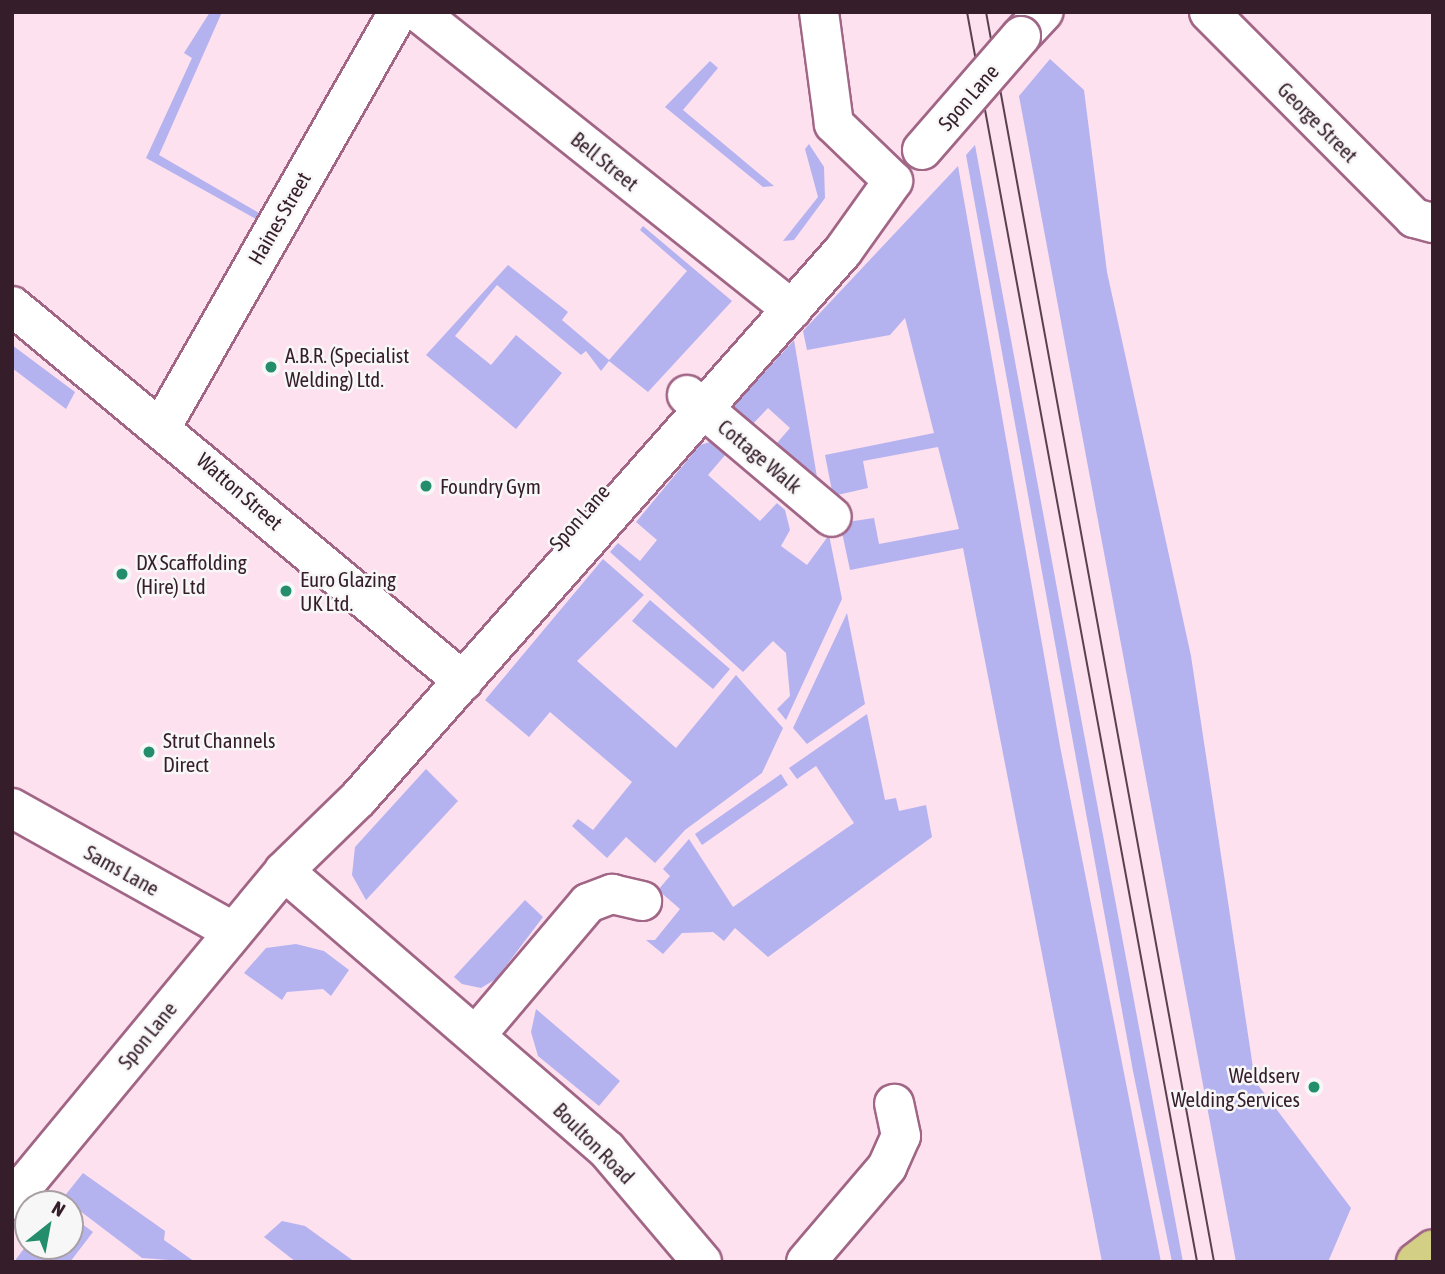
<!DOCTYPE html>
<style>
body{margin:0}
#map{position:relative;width:1445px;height:1274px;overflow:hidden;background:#fde1ef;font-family:"Asap Condensed",sans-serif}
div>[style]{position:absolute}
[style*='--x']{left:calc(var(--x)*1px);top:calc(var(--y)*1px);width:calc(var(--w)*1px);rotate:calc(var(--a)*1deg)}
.green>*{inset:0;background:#b5b2f0}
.roads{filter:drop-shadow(2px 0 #a16686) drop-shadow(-2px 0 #a16686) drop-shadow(0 2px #a16686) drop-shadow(0 -2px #a16686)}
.minor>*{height:38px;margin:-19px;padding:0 19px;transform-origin:19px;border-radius:19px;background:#fff}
.major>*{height:38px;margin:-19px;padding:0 19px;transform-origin:19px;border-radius:19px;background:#d3d086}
.tram>*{height:2px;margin:-1px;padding:0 1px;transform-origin:1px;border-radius:1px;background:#5a414f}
.bridges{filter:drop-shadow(2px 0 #a16686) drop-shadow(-2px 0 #a16686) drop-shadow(0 2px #a16686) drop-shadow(0 -2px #a16686)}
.minor-bridge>*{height:38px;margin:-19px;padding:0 19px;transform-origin:19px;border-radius:19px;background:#fff}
.dots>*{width:19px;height:19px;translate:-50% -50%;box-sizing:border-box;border:4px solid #f7f7f7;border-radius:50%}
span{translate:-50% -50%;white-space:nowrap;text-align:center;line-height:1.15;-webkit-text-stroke:5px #f7f7f7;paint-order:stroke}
.street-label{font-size:21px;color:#351d2a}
.poi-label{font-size:21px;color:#351d2a}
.left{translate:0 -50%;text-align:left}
.right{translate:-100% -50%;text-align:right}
.frame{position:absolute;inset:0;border:14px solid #351d2a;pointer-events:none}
.north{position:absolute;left:14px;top:1190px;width:70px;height:70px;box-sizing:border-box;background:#f7f7f7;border:2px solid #a9a0a5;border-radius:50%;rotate:31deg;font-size:19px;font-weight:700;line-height:28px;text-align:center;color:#351d2a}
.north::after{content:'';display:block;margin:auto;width:24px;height:32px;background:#248e6c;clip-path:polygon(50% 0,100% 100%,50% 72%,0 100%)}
</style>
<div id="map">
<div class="green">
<div style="clip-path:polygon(210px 12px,222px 12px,159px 155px,259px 213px,256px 219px,146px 158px,192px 58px,184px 53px)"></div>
<div style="clip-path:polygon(1050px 59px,1084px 90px,1107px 272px,1191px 656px,1255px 1081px,1351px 1208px,1328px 1262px,1236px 1262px,1019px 96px)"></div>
<div style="clip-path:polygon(710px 61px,718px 68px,683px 110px,774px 186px,763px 187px,665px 107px)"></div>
<div style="clip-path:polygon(809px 144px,824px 167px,825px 198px,794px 240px,783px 241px,818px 197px,805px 149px)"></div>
<div style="clip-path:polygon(975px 145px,1078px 702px,1183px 1262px,1172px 1262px,1133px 1071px,966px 155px)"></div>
<div style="clip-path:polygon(958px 166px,1060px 746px,1161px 1262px,1102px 1262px,963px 548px,850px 570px,840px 523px,874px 518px,879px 544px,959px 529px,938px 447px,863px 461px,868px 488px,833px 496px,825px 455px,934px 433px,905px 318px,890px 335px,807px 350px,803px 331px)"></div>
<div style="clip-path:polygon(643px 226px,732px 301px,648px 392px,609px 361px,601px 371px,586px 351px,581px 355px,497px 285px,455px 336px,491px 365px,516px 335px,562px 373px,516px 429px,426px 355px,508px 265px,568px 312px,562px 320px,609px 360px,687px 271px,640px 230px)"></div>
<div style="clip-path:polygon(794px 340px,820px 495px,770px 451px,790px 428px,768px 408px,748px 429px,733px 407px)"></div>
<div style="clip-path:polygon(12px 345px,75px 392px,66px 409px,12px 368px)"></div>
<div style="clip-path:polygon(710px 442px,726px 454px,708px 475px,760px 521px,777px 503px,785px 510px,790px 530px,781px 546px,807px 565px,829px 535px,842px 599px,786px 720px,777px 709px,790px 696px,786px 653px,773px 641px,743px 672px,610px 552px,618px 543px,640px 561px,657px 540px,636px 522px,700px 445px)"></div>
<div style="clip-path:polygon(603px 559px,644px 595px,577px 661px,676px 748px,736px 675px,783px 728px,762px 773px,685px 830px,655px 863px,626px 837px,607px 858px,572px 826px,578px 819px,593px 830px,632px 782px,550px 712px,529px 737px,485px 700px)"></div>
<div style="clip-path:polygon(650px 600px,730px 669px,713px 689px,632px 621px)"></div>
<div style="clip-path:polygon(847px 613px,865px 704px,807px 744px,793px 728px)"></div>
<div style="clip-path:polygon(867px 714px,885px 800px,896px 798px,899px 811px,926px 805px,932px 837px,768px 957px,735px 928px,724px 941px,713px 932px,682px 933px,663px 954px,646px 940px,655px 940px,680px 909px,658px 890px,670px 876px,663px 869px,689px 839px,733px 907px,854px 823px,816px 766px,797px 779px,789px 768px)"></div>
<div style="clip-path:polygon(426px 769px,458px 801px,366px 900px,352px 875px,355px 847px)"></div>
<div style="clip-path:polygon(781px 774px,788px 785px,702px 845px,695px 834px)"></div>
<div style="clip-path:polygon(525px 900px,543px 917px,496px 979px,481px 988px,462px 984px,454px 977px)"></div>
<div style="clip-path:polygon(296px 944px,324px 951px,349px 970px,331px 996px,323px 989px,287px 992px,282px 1000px,244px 973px,266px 948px)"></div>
<div style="clip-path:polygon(536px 1009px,620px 1081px,599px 1106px,538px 1056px,531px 1032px)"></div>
<div style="clip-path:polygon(83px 1173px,165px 1231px,164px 1240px,195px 1262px,142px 1258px,63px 1198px)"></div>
<div style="clip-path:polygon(70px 1215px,93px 1232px,70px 1262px,14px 1262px,28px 1243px,70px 1246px)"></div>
<div style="clip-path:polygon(282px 1221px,305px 1226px,355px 1262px,296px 1262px,264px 1237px)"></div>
</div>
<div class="roads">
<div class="minor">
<div style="--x:418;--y:12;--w:478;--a:38.5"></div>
<div style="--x:819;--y:12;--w:113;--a:82.4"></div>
<div style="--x:834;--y:124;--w:82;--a:44"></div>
<div style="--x:1209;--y:12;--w:291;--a:45.1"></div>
<div style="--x:1414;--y:218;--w:20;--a:15"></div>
<div style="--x:1021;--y:36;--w:33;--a:-47"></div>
<div style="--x:12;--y:306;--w:587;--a:39.74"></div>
<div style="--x:687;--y:395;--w:189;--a:40.1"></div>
<div style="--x:162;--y:426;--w:477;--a:-60.3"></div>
<div style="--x:12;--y:808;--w:252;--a:29.2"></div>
<div style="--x:284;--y:871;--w:427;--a:40.8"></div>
<div style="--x:607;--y:1150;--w:147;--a:49.7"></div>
<div style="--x:477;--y:1034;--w:172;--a:-49.7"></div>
<div style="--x:588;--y:903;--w:26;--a:-21"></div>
<div style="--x:612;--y:894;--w:31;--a:13"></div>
<div style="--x:12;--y:1200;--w:427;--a:-50.4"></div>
<div style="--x:284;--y:871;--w:103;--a:-44.2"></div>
<div style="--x:358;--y:799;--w:732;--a:-48.49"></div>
<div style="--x:843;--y:251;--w:86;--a:-54.5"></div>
<div style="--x:806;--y:1262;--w:125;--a:-49.5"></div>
<div style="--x:887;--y:1167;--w:34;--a:-66"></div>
<div style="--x:901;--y:1136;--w:33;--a:-102"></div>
</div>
<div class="major">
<div style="--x:1416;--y:1262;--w:21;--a:-37"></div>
</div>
</div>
<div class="tram">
<div style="--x:967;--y:12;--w:1271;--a:79.57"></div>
<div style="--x:986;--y:12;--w:1271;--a:79.66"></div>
</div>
<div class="bridges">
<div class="minor-bridge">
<div style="--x:922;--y:150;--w:151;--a:-49"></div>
</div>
</div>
<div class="dots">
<div style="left:271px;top:367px;background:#248e6c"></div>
<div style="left:426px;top:486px;background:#248e6c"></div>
<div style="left:122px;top:574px;background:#248e6c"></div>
<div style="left:286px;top:591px;background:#248e6c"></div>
<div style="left:149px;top:752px;background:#248e6c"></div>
<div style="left:1314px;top:1087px;background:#248e6c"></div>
</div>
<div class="street-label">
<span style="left:968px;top:97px;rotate:-49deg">Spon Lane</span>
<span style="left:1318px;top:122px;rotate:45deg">George Street</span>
<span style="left:605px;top:161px;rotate:39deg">Bell Street</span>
<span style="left:279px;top:218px;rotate:-60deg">Haines Street</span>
<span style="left:760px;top:456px;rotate:40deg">Cottage Walk</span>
<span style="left:240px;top:491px;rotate:41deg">Watton Street</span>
<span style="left:579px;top:517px;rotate:-49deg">Spon Lane</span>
<span style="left:122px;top:870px;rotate:29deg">Sams Lane</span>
<span style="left:147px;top:1035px;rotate:-51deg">Spon Lane</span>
<span style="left:594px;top:1143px;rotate:45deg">Boulton Road</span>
</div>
<div class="poi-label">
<span class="left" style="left:285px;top:367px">A.B.R. (Specialist<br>Welding) Ltd.</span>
<span class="left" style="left:440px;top:486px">Foundry Gym</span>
<span class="left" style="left:136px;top:574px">DX Scaffolding<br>(Hire) Ltd</span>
<span class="left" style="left:300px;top:591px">Euro Glazing<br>UK Ltd.</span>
<span class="left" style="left:163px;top:752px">Strut Channels<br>Direct</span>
<span class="right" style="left:1300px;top:1087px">Weldserv<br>Welding Services</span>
</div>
<div class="frame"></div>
<div class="north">N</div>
</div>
